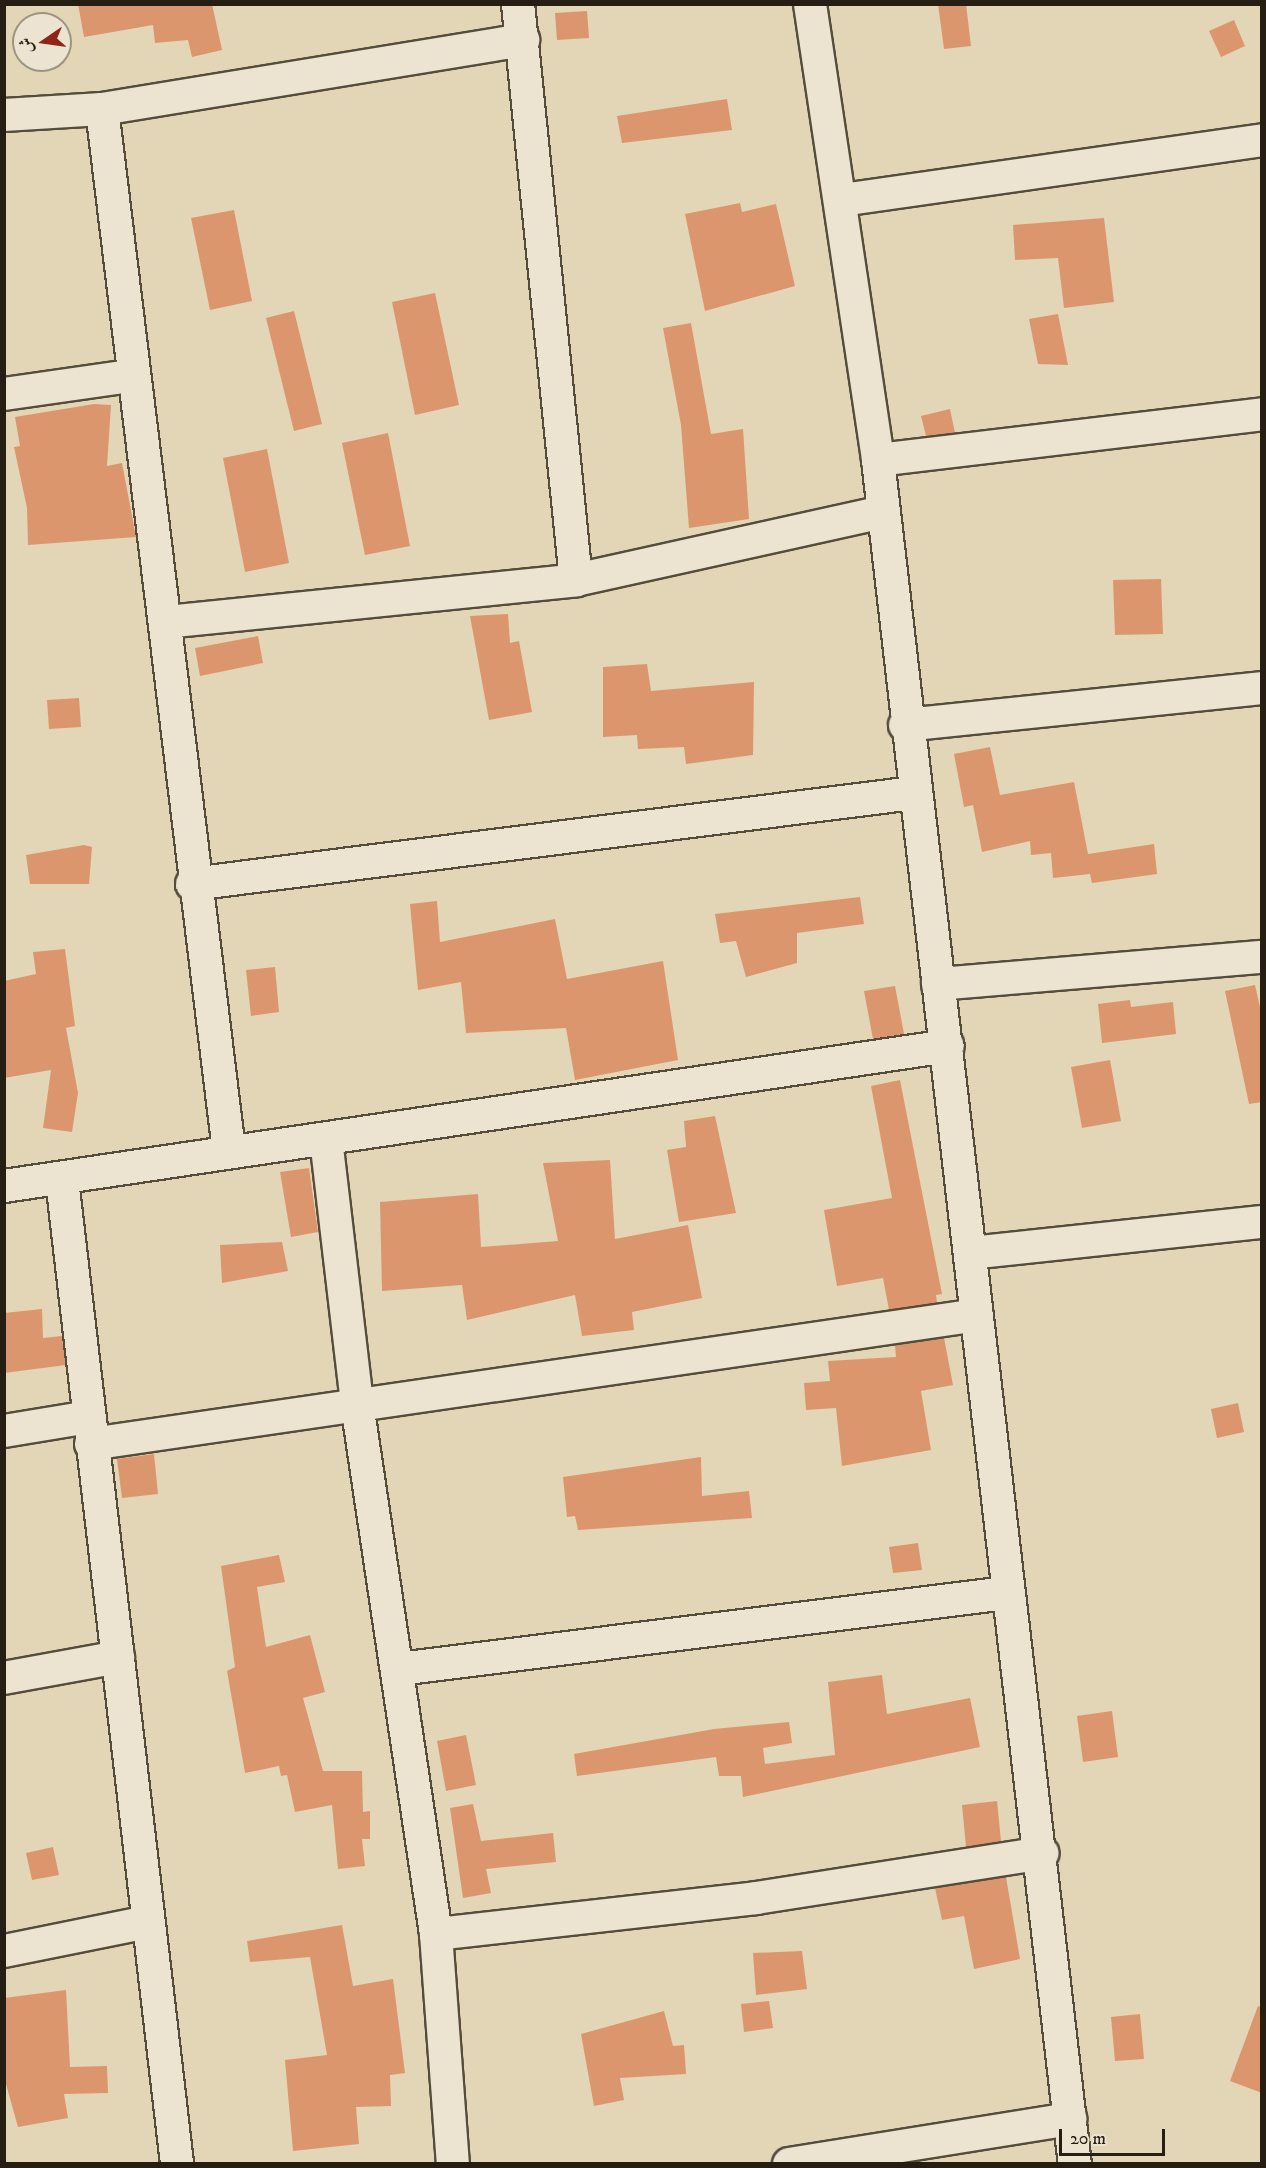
<!DOCTYPE html>
<meta charset="utf-8">
<style>
body{margin:0}
#map{position:relative;width:1266px;height:2168px;overflow:hidden;background:#e2d6b6;font-family:"IM FELL DW Pica",Amiri,serif}
div>[style]{position:absolute}
[style*='--x']{left:calc(var(--x)*1px);top:calc(var(--y)*1px);width:calc(var(--w)*1px);rotate:calc(var(--a)*1deg)}
.building>*{inset:0;background:#dc966e}
.roads{filter:drop-shadow(2px 0 #554c3c) drop-shadow(-2px 0 #554c3c) drop-shadow(0 2px #554c3c) drop-shadow(0 -2px #554c3c)}
.street>*{height:32px;margin:-16px;padding:0 16px;transform-origin:16px;border-radius:16px;background:#ece4d0}
span{translate:-50% -50%;white-space:nowrap;text-align:center;line-height:1.15;-webkit-text-stroke:4.5px #ece4d0;paint-order:stroke}
.frame{position:absolute;inset:0;border:6px solid #261e13;pointer-events:none}
.north{position:absolute;left:12px;top:12px;width:60px;height:60px;box-sizing:border-box;background:#ece4d0;border:2px solid #9d9584;border-radius:50%;rotate:257deg;font-size:16px;font-weight:700;line-height:24px;text-align:center;color:#261e13}
.north::after{content:'';display:block;margin:auto;width:21px;height:27px;background:#8f2418;clip-path:polygon(50% 0,100% 100%,50% 72%,0 100%)}
.scale{position:absolute;left:1059px;top:2129px;width:106px;height:27px;box-sizing:border-box;border:3px solid #261e13;border-top:0;padding-left:8px;font-size:18px;line-height:21px;white-space:nowrap;color:#261e13;-webkit-text-stroke:4px #ece4d0;paint-order:stroke}
</style>
<div id="map">
<div class="building">
<div style="clip-path:polygon(78px 4px,212px 4px,222px 50px,192px 57px,188px 40px,155px 43px,153px 25px,84px 37px)"></div>
<div style="clip-path:polygon(938px 4px,966px 4px,971px 46px,944px 49px)"></div>
<div style="clip-path:polygon(587px 11px,589px 38px,557px 40px,555px 13px)"></div>
<div style="clip-path:polygon(1234px 20px,1245px 46px,1221px 57px,1209px 31px)"></div>
<div style="clip-path:polygon(727px 99px,732px 130px,622px 143px,617px 116px)"></div>
<div style="clip-path:polygon(740px 203px,742px 212px,776px 204px,795px 286px,705px 311px,685px 214px)"></div>
<div style="clip-path:polygon(234px 210px,252px 301px,210px 310px,191px 218px)"></div>
<div style="clip-path:polygon(1104px 218px,1114px 302px,1064px 308px,1058px 258px,1015px 260px,1013px 225px)"></div>
<div style="clip-path:polygon(435px 293px,459px 405px,415px 415px,392px 302px)"></div>
<div style="clip-path:polygon(294px 311px,322px 424px,294px 431px,266px 318px)"></div>
<div style="clip-path:polygon(1058px 314px,1068px 365px,1038px 364px,1029px 319px)"></div>
<div style="clip-path:polygon(691px 323px,711px 434px,743px 429px,749px 519px,689px 528px,681px 425px,663px 328px)"></div>
<div style="clip-path:polygon(94px 404px,111px 405px,107px 466px,122px 463px,136px 537px,28px 545px,27px 508px,14px 447px,20px 446px,15px 417px)"></div>
<div style="clip-path:polygon(950px 409px,955px 433px,926px 436px,921px 416px)"></div>
<div style="clip-path:polygon(388px 433px,410px 546px,365px 555px,342px 443px)"></div>
<div style="clip-path:polygon(267px 449px,289px 563px,245px 572px,223px 458px)"></div>
<div style="clip-path:polygon(1161px 579px,1163px 634px,1115px 635px,1113px 580px)"></div>
<div style="clip-path:polygon(508px 614px,510px 643px,519px 641px,532px 712px,489px 720px,470px 616px)"></div>
<div style="clip-path:polygon(258px 636px,263px 663px,200px 676px,195px 648px)"></div>
<div style="clip-path:polygon(647px 664px,651px 691px,754px 682px,753px 755px,686px 764px,684px 747px,638px 749px,637px 735px,603px 737px,603px 667px)"></div>
<div style="clip-path:polygon(79px 698px,81px 727px,49px 729px,47px 700px)"></div>
<div style="clip-path:polygon(990px 747px,1000px 795px,1074px 782px,1088px 854px,1154px 844px,1157px 874px,1092px 883px,1090px 874px,1053px 878px,1051px 853px,1031px 855px,1030px 841px,982px 852px,973px 805px,964px 807px,954px 754px)"></div>
<div style="clip-path:polygon(84px 845px,92px 847px,89px 884px,30px 884px,26px 855px)"></div>
<div style="clip-path:polygon(860px 897px,864px 924px,797px 933px,797px 963px,746px 977px,736px 941px,720px 943px,715px 914px)"></div>
<div style="clip-path:polygon(437px 901px,440px 942px,555px 919px,567px 979px,663px 961px,678px 1060px,575px 1080px,566px 1028px,466px 1033px,461px 982px,418px 990px,410px 904px)"></div>
<div style="clip-path:polygon(65px 949px,75px 1026px,66px 1028px,78px 1093px,72px 1132px,43px 1128px,51px 1070px,4px 1078px,4px 981px,36px 974px,33px 952px)"></div>
<div style="clip-path:polygon(275px 967px,279px 1012px,251px 1016px,246px 970px)"></div>
<div style="clip-path:polygon(1255px 985px,1262px 1016px,1262px 1102px,1249px 1104px,1225px 991px)"></div>
<div style="clip-path:polygon(895px 986px,904px 1034px,873px 1039px,864px 991px)"></div>
<div style="clip-path:polygon(1130px 1000px,1131px 1007px,1173px 1002px,1176px 1034px,1102px 1043px,1098px 1004px)"></div>
<div style="clip-path:polygon(1110px 1060px,1121px 1121px,1082px 1128px,1071px 1067px)"></div>
<div style="clip-path:polygon(900px 1080px,942px 1294px,936px 1295px,937px 1303px,889px 1310px,883px 1278px,837px 1286px,824px 1210px,892px 1198px,871px 1086px)"></div>
<div style="clip-path:polygon(715px 1116px,736px 1213px,679px 1222px,667px 1150px,686px 1147px,684px 1121px)"></div>
<div style="clip-path:polygon(610px 1160px,615px 1239px,688px 1225px,702px 1298px,632px 1312px,634px 1330px,582px 1336px,575px 1295px,467px 1320px,462px 1285px,382px 1291px,380px 1202px,478px 1194px,481px 1247px,558px 1241px,543px 1163px)"></div>
<div style="clip-path:polygon(309px 1168px,318px 1232px,291px 1237px,280px 1172px)"></div>
<div style="clip-path:polygon(282px 1242px,288px 1271px,222px 1283px,220px 1245px)"></div>
<div style="clip-path:polygon(42px 1309px,43px 1338px,62px 1336px,66px 1365px,4px 1373px,4px 1313px)"></div>
<div style="clip-path:polygon(944px 1338px,953px 1385px,921px 1391px,931px 1450px,842px 1466px,836px 1408px,806px 1410px,804px 1383px,830px 1381px,828px 1361px,896px 1357px,895px 1345px)"></div>
<div style="clip-path:polygon(1238px 1403px,1244px 1432px,1217px 1438px,1211px 1409px)"></div>
<div style="clip-path:polygon(154px 1454px,158px 1494px,122px 1498px,117px 1459px)"></div>
<div style="clip-path:polygon(701px 1457px,702px 1496px,749px 1491px,752px 1518px,578px 1530px,575px 1516px,567px 1517px,563px 1477px)"></div>
<div style="clip-path:polygon(918px 1543px,922px 1570px,893px 1573px,889px 1547px)"></div>
<div style="clip-path:polygon(279px 1555px,285px 1582px,257px 1587px,266px 1647px,310px 1635px,325px 1692px,303px 1698px,323px 1771px,362px 1771px,363px 1812px,370px 1811px,370px 1839px,362px 1839px,365px 1866px,338px 1869px,332px 1805px,295px 1812px,287px 1775px,281px 1776px,279px 1766px,245px 1773px,227px 1671px,235px 1667px,221px 1566px)"></div>
<div style="clip-path:polygon(882px 1675px,887px 1714px,970px 1698px,980px 1747px,743px 1797px,741px 1776px,719px 1776px,716px 1757px,577px 1776px,574px 1754px,714px 1729px,789px 1722px,792px 1743px,763px 1748px,765px 1764px,835px 1755px,828px 1682px)"></div>
<div style="clip-path:polygon(1112px 1711px,1118px 1757px,1083px 1762px,1077px 1716px)"></div>
<div style="clip-path:polygon(466px 1735px,476px 1785px,446px 1791px,437px 1741px)"></div>
<div style="clip-path:polygon(997px 1801px,1001px 1841px,966px 1847px,962px 1805px)"></div>
<div style="clip-path:polygon(473px 1804px,481px 1841px,553px 1833px,556px 1862px,486px 1869px,491px 1893px,463px 1898px,450px 1808px)"></div>
<div style="clip-path:polygon(53px 1847px,59px 1875px,32px 1880px,26px 1853px)"></div>
<div style="clip-path:polygon(1006px 1877px,1020px 1959px,974px 1969px,964px 1916px,942px 1920px,935px 1888px)"></div>
<div style="clip-path:polygon(342px 1925px,353px 1986px,393px 1979px,405px 2073px,390px 2075px,391px 2106px,356px 2107px,359px 2144px,293px 2151px,285px 2060px,327px 2055px,310px 1957px,250px 1962px,247px 1941px)"></div>
<div style="clip-path:polygon(802px 1951px,807px 1989px,756px 1995px,753px 1953px)"></div>
<div style="clip-path:polygon(66px 1990px,70px 2067px,107px 2066px,108px 2093px,64px 2094px,68px 2118px,18px 2127px,4px 2077px,4px 1998px)"></div>
<div style="clip-path:polygon(769px 2001px,773px 2028px,744px 2032px,741px 2004px)"></div>
<div style="clip-path:polygon(1258px 2006px,1262px 2007px,1262px 2093px,1230px 2081px)"></div>
<div style="clip-path:polygon(664px 2011px,673px 2046px,684px 2045px,686px 2074px,620px 2078px,624px 2100px,594px 2106px,581px 2034px)"></div>
<div style="clip-path:polygon(1140px 2014px,1144px 2059px,1115px 2061px,1111px 2017px)"></div>
</div>
<div class="roads">
<div class="street">
<div style="--x:518;--y:4;--w:579;--a:84.25"></div>
<div style="--x:810;--y:4;--w:461;--a:81.5"></div>
<div style="--x:878;--y:460;--w:1715;--a:83.41"></div>
<div style="--x:102;--y:109;--w:1050;--a:83.05"></div>
<div style="--x:4;--y:115;--w:98;--a:-3.5"></div>
<div style="--x:102;--y:109;--w:427;--a:-9.3"></div>
<div style="--x:842;--y:200;--w:424;--a:-8.1"></div>
<div style="--x:4;--y:394;--w:128;--a:-8.1"></div>
<div style="--x:878;--y:460;--w:387;--a:-6.8"></div>
<div style="--x:166;--y:622;--w:412;--a:-5.8"></div>
<div style="--x:576;--y:580;--w:314;--a:-12.5"></div>
<div style="--x:905;--y:725;--w:359;--a:-5.9"></div>
<div style="--x:192;--y:884;--w:727;--a:-7.19"></div>
<div style="--x:938;--y:984;--w:325;--a:-4.8"></div>
<div style="--x:326;--y:1139;--w:267;--a:83.3"></div>
<div style="--x:357;--y:1404;--w:536;--a:81.52"></div>
<div style="--x:436;--y:1934;--w:231;--a:85.8"></div>
<div style="--x:62;--y:1180;--w:991;--a:83.33"></div>
<div style="--x:4;--y:1186;--w:954;--a:-8.44"></div>
<div style="--x:971;--y:1253;--w:293;--a:-6.1"></div>
<div style="--x:4;--y:1431;--w:86;--a:-9.4"></div>
<div style="--x:91;--y:1444;--w:895;--a:-8.28"></div>
<div style="--x:399;--y:1669;--w:612;--a:-7.14"></div>
<div style="--x:4;--y:1678;--w:116;--a:-10.4"></div>
<div style="--x:436;--y:1934;--w:322;--a:-6.4"></div>
<div style="--x:756;--y:1898;--w:290;--a:-8.9"></div>
<div style="--x:4;--y:1951;--w:147;--a:-11.4"></div>
<div style="--x:789;--y:2164;--w:285;--a:-9.1"></div>
</div>
</div>
<div class="frame"></div>
<div class="north">ش</div>
<div class="scale">20 m</div>
</div>
